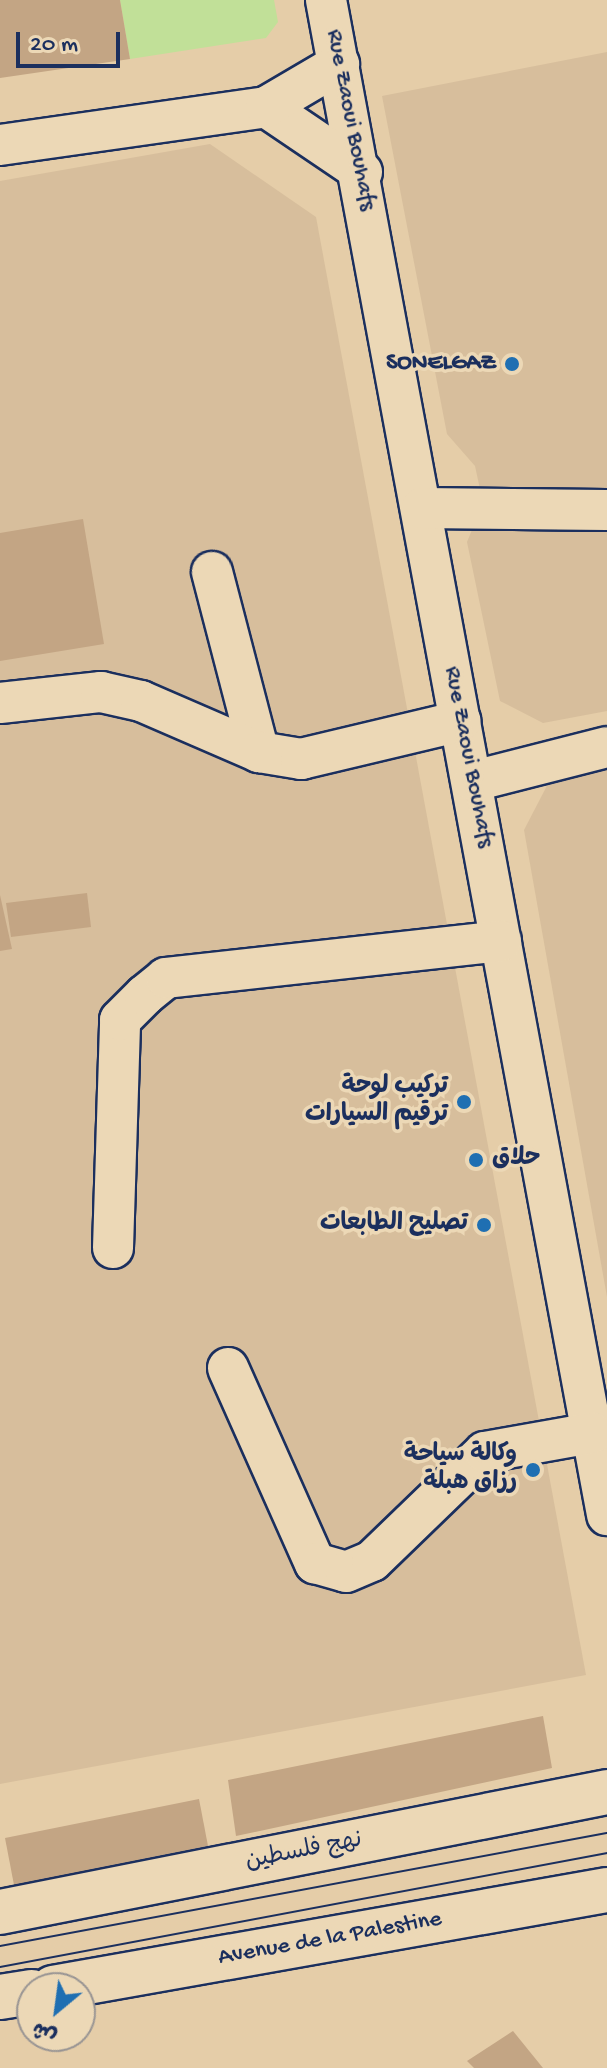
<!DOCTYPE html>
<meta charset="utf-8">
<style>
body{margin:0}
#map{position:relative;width:607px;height:2068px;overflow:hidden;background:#e5cda8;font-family:"Gochi Hand","Playpen Sans Arabic",sans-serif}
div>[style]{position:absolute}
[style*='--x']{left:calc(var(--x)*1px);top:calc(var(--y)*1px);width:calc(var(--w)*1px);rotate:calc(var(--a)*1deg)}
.built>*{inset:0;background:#d7be9c}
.green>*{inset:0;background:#c1e098}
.building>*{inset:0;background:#c3a584}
.roads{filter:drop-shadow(2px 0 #1b2f5e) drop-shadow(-2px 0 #1b2f5e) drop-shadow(0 2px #1b2f5e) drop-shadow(0 -2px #1b2f5e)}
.minor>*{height:40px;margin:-20px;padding:0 20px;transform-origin:20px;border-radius:20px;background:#ecd8b6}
.major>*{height:44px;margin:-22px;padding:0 22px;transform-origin:22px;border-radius:22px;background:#ecd8b6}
.tram>*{height:2px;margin:-1px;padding:0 1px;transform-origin:1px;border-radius:1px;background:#1b2f5e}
.dots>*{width:22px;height:22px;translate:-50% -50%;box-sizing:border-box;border:4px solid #ecd8b6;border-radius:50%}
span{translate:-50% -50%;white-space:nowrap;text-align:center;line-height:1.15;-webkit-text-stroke:7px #ecd8b6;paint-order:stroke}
.street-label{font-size:24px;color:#1b2f5e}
.poi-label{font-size:24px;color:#1b2f5e;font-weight:700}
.right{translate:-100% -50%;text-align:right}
.left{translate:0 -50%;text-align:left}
.north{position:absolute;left:16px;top:1972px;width:80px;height:80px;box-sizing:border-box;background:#ecd8b6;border:2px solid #989493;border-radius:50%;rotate:209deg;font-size:22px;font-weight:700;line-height:32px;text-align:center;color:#1b2f5e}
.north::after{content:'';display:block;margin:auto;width:28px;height:36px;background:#1f6fb2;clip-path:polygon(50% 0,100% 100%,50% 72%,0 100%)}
.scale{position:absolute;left:16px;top:32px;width:104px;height:36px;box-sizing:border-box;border:4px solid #1b2f5e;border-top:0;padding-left:10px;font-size:24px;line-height:28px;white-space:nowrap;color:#1b2f5e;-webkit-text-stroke:6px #ecd8b6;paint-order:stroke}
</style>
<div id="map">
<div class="built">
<div style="clip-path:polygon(607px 52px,607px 711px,543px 723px,500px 701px,467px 542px,483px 503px,475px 466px,447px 434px,382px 96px)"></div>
<div style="clip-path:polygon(210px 144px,316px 217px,586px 1675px,0 1784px,0 181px)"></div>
<div style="clip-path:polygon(607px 766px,607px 1297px,524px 830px,552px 776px)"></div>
</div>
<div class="green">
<div style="clip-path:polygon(120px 0,274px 0,278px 22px,266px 38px,130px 59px)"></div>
</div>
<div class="building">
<div style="clip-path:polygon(0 0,120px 0,130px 59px,0 78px)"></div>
<div style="clip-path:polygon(83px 519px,104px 644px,0 661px,0 533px)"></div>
<div style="clip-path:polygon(87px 893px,91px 927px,11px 937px,6px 903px)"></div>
<div style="clip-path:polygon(0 895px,12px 949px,0 951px)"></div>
<div style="clip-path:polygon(543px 1716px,552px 1768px,236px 1836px,228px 1780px)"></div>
<div style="clip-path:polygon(199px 1799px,208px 1846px,14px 1885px,5px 1838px)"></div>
<div style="clip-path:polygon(513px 2031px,543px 2068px,474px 2068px,467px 2061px)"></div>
</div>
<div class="roads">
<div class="minor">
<div style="--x:326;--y:0;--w:1541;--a:79.49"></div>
<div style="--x:266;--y:107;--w:116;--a:34.1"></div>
<div style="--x:0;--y:145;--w:269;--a:-8.1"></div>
<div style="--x:266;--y:107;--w:85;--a:-30.5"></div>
<div style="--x:422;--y:508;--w:185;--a:0.6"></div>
<div style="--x:212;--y:572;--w:186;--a:75.4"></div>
<div style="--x:0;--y:703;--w:102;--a:-6.2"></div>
<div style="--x:101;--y:692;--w:41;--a:12.7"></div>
<div style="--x:141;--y:701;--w:129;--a:23.4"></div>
<div style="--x:259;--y:752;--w:43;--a:9.5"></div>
<div style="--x:301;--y:759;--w:164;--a:-13.4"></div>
<div style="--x:474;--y:781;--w:137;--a:-14.3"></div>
<div style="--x:113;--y:1248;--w:228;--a:-88.2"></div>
<div style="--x:120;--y:1020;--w:35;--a:-45"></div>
<div style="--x:145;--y:995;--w:27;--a:-39"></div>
<div style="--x:166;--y:978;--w:337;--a:-6.3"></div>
<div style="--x:228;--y:1368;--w:214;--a:66"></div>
<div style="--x:315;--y:1563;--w:32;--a:16"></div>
<div style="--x:346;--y:1572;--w:28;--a:-23"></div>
<div style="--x:372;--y:1561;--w:157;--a:-44"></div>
<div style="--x:485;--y:1452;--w:109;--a:-10.1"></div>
</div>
<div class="major">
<div style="--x:0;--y:1912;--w:619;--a:-11.18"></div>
<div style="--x:53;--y:1988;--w:563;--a:-10.03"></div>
<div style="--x:0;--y:1997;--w:32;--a:-9"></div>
</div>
</div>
<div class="tram">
<div style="--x:0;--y:1946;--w:617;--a:-10.55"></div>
<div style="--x:0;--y:1967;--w:618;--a:-10.64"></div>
</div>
<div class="dots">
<div style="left:512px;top:364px;background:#1f6fb2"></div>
<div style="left:464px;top:1102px;background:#1f6fb2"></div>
<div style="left:476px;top:1160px;background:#1f6fb2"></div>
<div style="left:484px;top:1225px;background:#1f6fb2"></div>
<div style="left:533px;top:1470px;background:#1f6fb2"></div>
</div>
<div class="street-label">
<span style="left:350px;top:120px;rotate:79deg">Rue Zaoui Bouhafs</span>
<span style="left:468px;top:757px;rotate:79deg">Rue Zaoui Bouhafs</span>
<span style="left:304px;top:1852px;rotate:-11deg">نهج فلسطين</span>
<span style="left:330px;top:1939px;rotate:-10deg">Avenue de la Palestine</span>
</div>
<div class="poi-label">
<span class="right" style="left:496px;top:364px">SONELGAZ</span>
<span class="right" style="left:448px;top:1102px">تركيب لوحة<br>ترقيم السيارات</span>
<span class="left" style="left:492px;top:1160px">حلاق</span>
<span class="right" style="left:468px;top:1225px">تصليح الطابعات</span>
<span class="right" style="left:517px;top:1470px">وكالة سياحة<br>رزاق هبلة</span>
</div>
<div class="north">ش</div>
<div class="scale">20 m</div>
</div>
